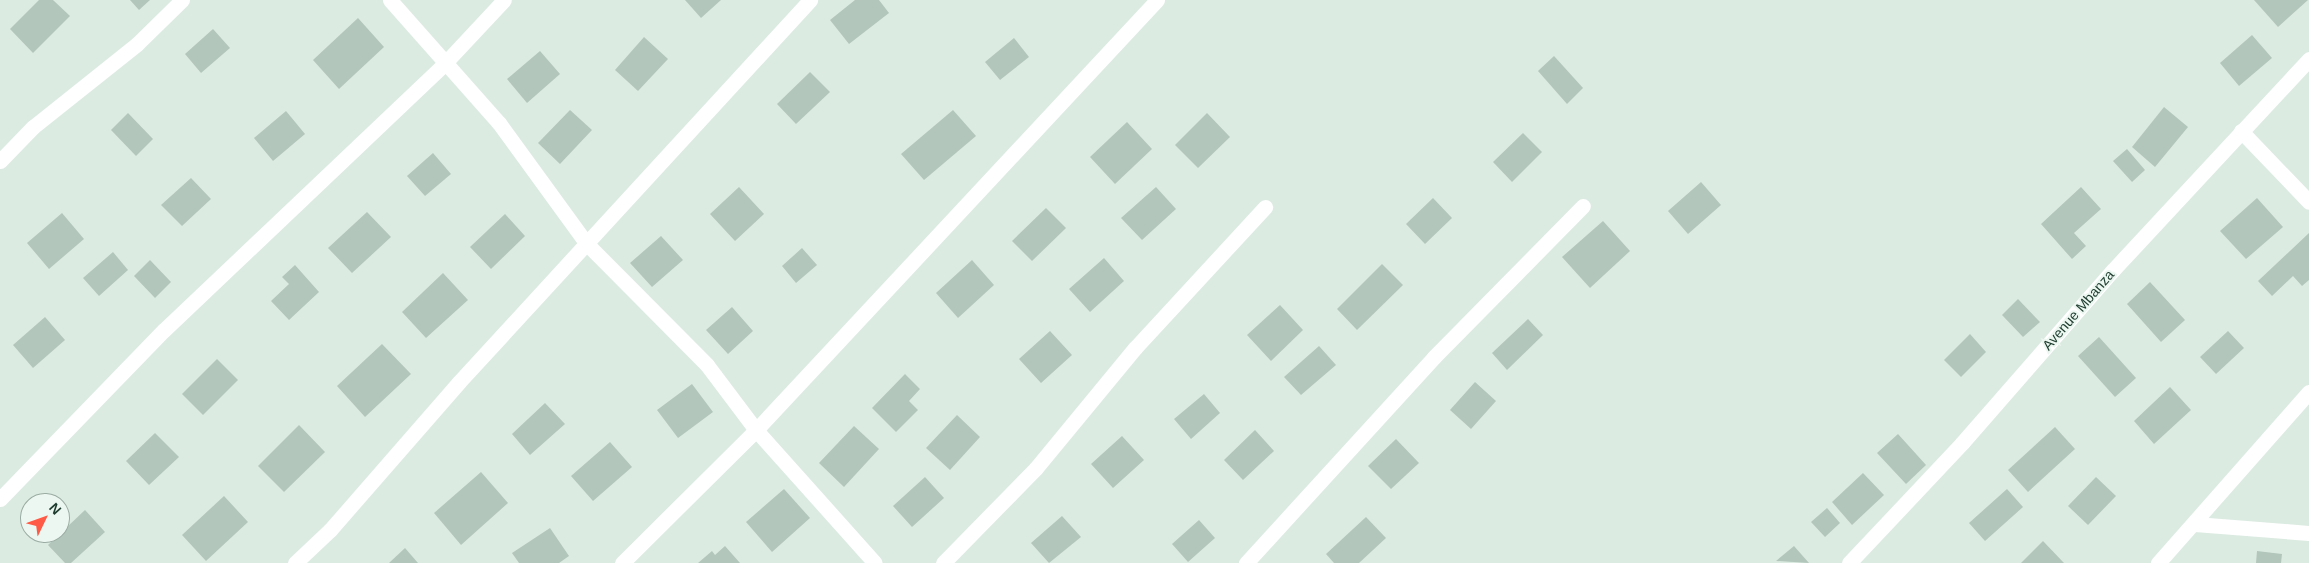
<!DOCTYPE html>
<style>
body{margin:0}
#map{position:relative;width:2309px;height:563px;overflow:hidden;background:#dcebe2;font-family:Helvetica,sans-serif}
div>[style]{position:absolute}
[style*='--x']{left:calc(var(--x)*1px);top:calc(var(--y)*1px);width:calc(var(--w)*1px);rotate:calc(var(--a)*1deg)}
.building>*{inset:0;background:#b2c6bb}
.minor>*{height:15px;margin:-7.5px;padding:0 7.5px;transform-origin:7.5px;border-radius:7.5px;background:#fff}
span{translate:-50% -50%;white-space:nowrap;text-align:center;line-height:1.15;-webkit-text-stroke:4px #edf7f1;paint-order:stroke}
.street-label{font-size:14px;color:#1d3c2f}
.north{position:absolute;left:20px;top:493px;width:50px;height:50px;box-sizing:border-box;background:#edf7f1;border:1px solid #9aaca3;border-radius:50%;rotate:48deg;font-size:14px;font-weight:700;line-height:20px;text-align:center;color:#1d3c2f}
.north::after{content:'';display:block;margin:auto;width:18px;height:22px;background:#ff5a46;clip-path:polygon(50% 0,100% 100%,50% 72%,0 100%)}
</style>
<div id="map">
<div class="building">
<div style="clip-path:polygon(39px 0,53px 0,70px 16px,33px 53px,10px 29px)"></div>
<div style="clip-path:polygon(130px 0,150px 0,139px 10px)"></div>
<div style="clip-path:polygon(685px 0,721px 0,701px 18px)"></div>
<div style="clip-path:polygon(855px 0,879px 0,889px 13px,849px 44px,830px 20px)"></div>
<div style="clip-path:polygon(2254px 0,2308px 0,2278px 27px)"></div>
<div style="clip-path:polygon(358px 18px,384px 47px,339px 89px,313px 60px)"></div>
<div style="clip-path:polygon(213px 29px,230px 48px,201px 73px,185px 54px)"></div>
<div style="clip-path:polygon(2252px 35px,2272px 58px,2239px 86px,2220px 63px)"></div>
<div style="clip-path:polygon(644px 37px,668px 59px,638px 91px,615px 70px)"></div>
<div style="clip-path:polygon(1014px 38px,1029px 57px,1000px 80px,985px 62px)"></div>
<div style="clip-path:polygon(540px 51px,560px 74px,527px 103px,507px 79px)"></div>
<div style="clip-path:polygon(1554px 56px,1583px 88px,1567px 104px,1538px 71px)"></div>
<div style="clip-path:polygon(810px 72px,830px 92px,796px 124px,777px 104px)"></div>
<div style="clip-path:polygon(2164px 107px,2188px 127px,2155px 167px,2132px 147px)"></div>
<div style="clip-path:polygon(570px 110px,592px 130px,560px 164px,538px 143px)"></div>
<div style="clip-path:polygon(953px 110px,976px 136px,924px 180px,901px 154px)"></div>
<div style="clip-path:polygon(286px 111px,305px 134px,273px 161px,254px 138px)"></div>
<div style="clip-path:polygon(128px 113px,153px 139px,136px 156px,111px 130px)"></div>
<div style="clip-path:polygon(1207px 113px,1230px 137px,1198px 168px,1175px 145px)"></div>
<div style="clip-path:polygon(1127px 122px,1152px 149px,1115px 184px,1090px 157px)"></div>
<div style="clip-path:polygon(1523px 133px,1542px 152px,1512px 182px,1493px 162px)"></div>
<div style="clip-path:polygon(2127px 149px,2145px 170px,2132px 182px,2113px 161px)"></div>
<div style="clip-path:polygon(433px 153px,451px 174px,425px 196px,407px 176px)"></div>
<div style="clip-path:polygon(191px 178px,211px 199px,182px 226px,161px 205px)"></div>
<div style="clip-path:polygon(1701px 182px,1721px 205px,1688px 234px,1668px 211px)"></div>
<div style="clip-path:polygon(739px 187px,764px 214px,735px 241px,710px 214px)"></div>
<div style="clip-path:polygon(1156px 187px,1176px 209px,1142px 240px,1121px 218px)"></div>
<div style="clip-path:polygon(2081px 187px,2101px 209px,2074px 233px,2086px 246px,2072px 259px,2041px 224px)"></div>
<div style="clip-path:polygon(1433px 198px,1452px 218px,1425px 244px,1406px 224px)"></div>
<div style="clip-path:polygon(2257px 198px,2283px 227px,2246px 259px,2220px 231px)"></div>
<div style="clip-path:polygon(1046px 208px,1066px 228px,1032px 261px,1012px 241px)"></div>
<div style="clip-path:polygon(367px 212px,391px 237px,352px 273px,328px 248px)"></div>
<div style="clip-path:polygon(62px 213px,84px 239px,49px 269px,27px 243px)"></div>
<div style="clip-path:polygon(505px 214px,525px 236px,491px 269px,470px 247px)"></div>
<div style="clip-path:polygon(1603px 221px,1630px 251px,1590px 288px,1562px 257px)"></div>
<div style="clip-path:polygon(2309px 233px,2309px 280px,2302px 286px,2293px 276px,2272px 296px,2258px 281px)"></div>
<div style="clip-path:polygon(661px 236px,683px 260px,652px 287px,630px 263px)"></div>
<div style="clip-path:polygon(802px 248px,817px 265px,796px 283px,782px 266px)"></div>
<div style="clip-path:polygon(113px 252px,128px 270px,99px 296px,83px 278px)"></div>
<div style="clip-path:polygon(1104px 258px,1124px 281px,1090px 312px,1069px 289px)"></div>
<div style="clip-path:polygon(150px 260px,171px 282px,155px 298px,134px 276px)"></div>
<div style="clip-path:polygon(972px 260px,994px 285px,958px 318px,936px 293px)"></div>
<div style="clip-path:polygon(1382px 264px,1403px 285px,1357px 330px,1337px 309px)"></div>
<div style="clip-path:polygon(295px 265px,319px 292px,289px 320px,271px 301px,289px 284px,282px 277px)"></div>
<div style="clip-path:polygon(443px 273px,468px 300px,426px 338px,402px 312px)"></div>
<div style="clip-path:polygon(2150px 282px,2185px 320px,2161px 342px,2127px 304px)"></div>
<div style="clip-path:polygon(2018px 299px,2040px 322px,2023px 337px,2002px 315px)"></div>
<div style="clip-path:polygon(1280px 305px,1303px 330px,1271px 361px,1247px 335px)"></div>
<div style="clip-path:polygon(732px 307px,753px 331px,728px 354px,706px 330px)"></div>
<div style="clip-path:polygon(45px 317px,65px 340px,33px 368px,13px 345px)"></div>
<div style="clip-path:polygon(1528px 319px,1543px 335px,1507px 370px,1492px 353px)"></div>
<div style="clip-path:polygon(1050px 331px,1072px 355px,1041px 383px,1019px 359px)"></div>
<div style="clip-path:polygon(2228px 331px,2244px 348px,2216px 374px,2200px 357px)"></div>
<div style="clip-path:polygon(1970px 334px,1986px 352px,1961px 377px,1944px 360px)"></div>
<div style="clip-path:polygon(2099px 337px,2136px 378px,2115px 397px,2078px 356px)"></div>
<div style="clip-path:polygon(382px 344px,411px 374px,365px 417px,337px 386px)"></div>
<div style="clip-path:polygon(1319px 346px,1336px 365px,1301px 395px,1284px 377px)"></div>
<div style="clip-path:polygon(217px 359px,238px 380px,203px 415px,182px 394px)"></div>
<div style="clip-path:polygon(905px 374px,920px 389px,909px 401px,918px 410px,896px 432px,872px 408px)"></div>
<div style="clip-path:polygon(1475px 382px,1496px 401px,1471px 429px,1450px 410px)"></div>
<div style="clip-path:polygon(692px 384px,713px 412px,678px 438px,657px 410px)"></div>
<div style="clip-path:polygon(2170px 387px,2191px 410px,2154px 444px,2134px 421px)"></div>
<div style="clip-path:polygon(1204px 394px,1220px 413px,1191px 439px,1174px 419px)"></div>
<div style="clip-path:polygon(545px 403px,565px 424px,530px 455px,512px 434px)"></div>
<div style="clip-path:polygon(957px 415px,980px 437px,950px 470px,926px 448px)"></div>
<div style="clip-path:polygon(299px 425px,325px 452px,284px 492px,258px 466px)"></div>
<div style="clip-path:polygon(854px 426px,879px 449px,844px 487px,819px 463px)"></div>
<div style="clip-path:polygon(2055px 427px,2075px 449px,2028px 492px,2008px 470px)"></div>
<div style="clip-path:polygon(1255px 430px,1274px 451px,1243px 480px,1224px 460px)"></div>
<div style="clip-path:polygon(155px 433px,179px 457px,149px 485px,126px 461px)"></div>
<div style="clip-path:polygon(1898px 434px,1926px 465px,1906px 484px,1877px 453px)"></div>
<div style="clip-path:polygon(1122px 436px,1144px 460px,1113px 488px,1091px 464px)"></div>
<div style="clip-path:polygon(1396px 439px,1419px 463px,1391px 489px,1368px 466px)"></div>
<div style="clip-path:polygon(610px 442px,632px 467px,593px 501px,571px 476px)"></div>
<div style="clip-path:polygon(481px 472px,508px 503px,461px 545px,434px 513px)"></div>
<div style="clip-path:polygon(1863px 473px,1884px 495px,1852px 525px,1832px 502px)"></div>
<div style="clip-path:polygon(925px 477px,944px 498px,912px 527px,893px 506px)"></div>
<div style="clip-path:polygon(2096px 477px,2116px 496px,2088px 525px,2068px 506px)"></div>
<div style="clip-path:polygon(784px 489px,810px 518px,772px 552px,746px 522px)"></div>
<div style="clip-path:polygon(2007px 489px,2023px 507px,1985px 541px,1969px 523px)"></div>
<div style="clip-path:polygon(224px 496px,248px 522px,206px 561px,182px 535px)"></div>
<div style="clip-path:polygon(1827px 508px,1840px 523px,1825px 537px,1811px 522px)"></div>
<div style="clip-path:polygon(85px 510px,105px 532px,71px 563px,65px 563px,48px 545px)"></div>
<div style="clip-path:polygon(1062px 516px,1081px 537px,1049px 563px,1031px 543px)"></div>
<div style="clip-path:polygon(1366px 517px,1386px 538px,1359px 563px,1334px 563px,1326px 554px)"></div>
<div style="clip-path:polygon(1199px 520px,1215px 538px,1188px 562px,1172px 544px)"></div>
<div style="clip-path:polygon(550px 528px,569px 556px,559px 563px,519px 563px,512px 553px)"></div>
<div style="clip-path:polygon(2043px 541px,2064px 563px,2021px 563px)"></div>
<div style="clip-path:polygon(725px 546px,740px 563px,698px 563px,712px 551px,715px 555px)"></div>
<div style="clip-path:polygon(1794px 546px,1809px 563px,1776px 561px)"></div>
<div style="clip-path:polygon(405px 548px,418px 563px,389px 563px)"></div>
<div style="clip-path:polygon(2257px 551px,2282px 554px,2281px 563px,2256px 563px)"></div>
</div>
<div class="minor">
<div style="--x:390;--y:0;--w:164;--a:48.5"></div>
<div style="--x:499;--y:123;--w:150;--a:54"></div>
<div style="--x:587;--y:244;--w:170;--a:45.2"></div>
<div style="--x:707;--y:365;--w:81;--a:53"></div>
<div style="--x:756;--y:430;--w:178;--a:48.2"></div>
<div style="--x:2241;--y:131;--w:98;--a:46.2"></div>
<div style="--x:0;--y:161;--w:47;--a:-45.9"></div>
<div style="--x:33;--y:127;--w:133;--a:-38.6"></div>
<div style="--x:137;--y:44;--w:63;--a:-44.4"></div>
<div style="--x:0;--y:499;--w:235;--a:-45.9"></div>
<div style="--x:164;--y:330;--w:388;--a:-43.5"></div>
<div style="--x:445;--y:63;--w:86;--a:-46.9"></div>
<div style="--x:2195;--y:524;--w:114;--a:4.5"></div>
<div style="--x:295;--y:563;--w:48;--a:-43.3"></div>
<div style="--x:330;--y:530;--w:196;--a:-48.9"></div>
<div style="--x:459;--y:382;--w:519;--a:-47.42"></div>
<div style="--x:622;--y:563;--w:189;--a:-44.8"></div>
<div style="--x:756;--y:430;--w:588;--a:-47"></div>
<div style="--x:943;--y:563;--w:133;--a:-45.6"></div>
<div style="--x:1036;--y:468;--w:156;--a:-50.5"></div>
<div style="--x:1135;--y:348;--w:192;--a:-47.3"></div>
<div style="--x:1246;--y:563;--w:279;--a:-47.6"></div>
<div style="--x:1434;--y:357;--w:212;--a:-45.4"></div>
<div style="--x:1849;--y:563;--w:165;--a:-46.7"></div>
<div style="--x:1962;--y:443;--w:230;--a:-48.9"></div>
<div style="--x:2113;--y:270;--w:288;--a:-47.1"></div>
<div style="--x:2158;--y:563;--w:228;--a:-48.6"></div>
</div>
<div class="street-label">
<span style="left:2078px;top:310px;rotate:-49deg">Avenue Mbanza</span>
</div>
<div class="north">N</div>
</div>
